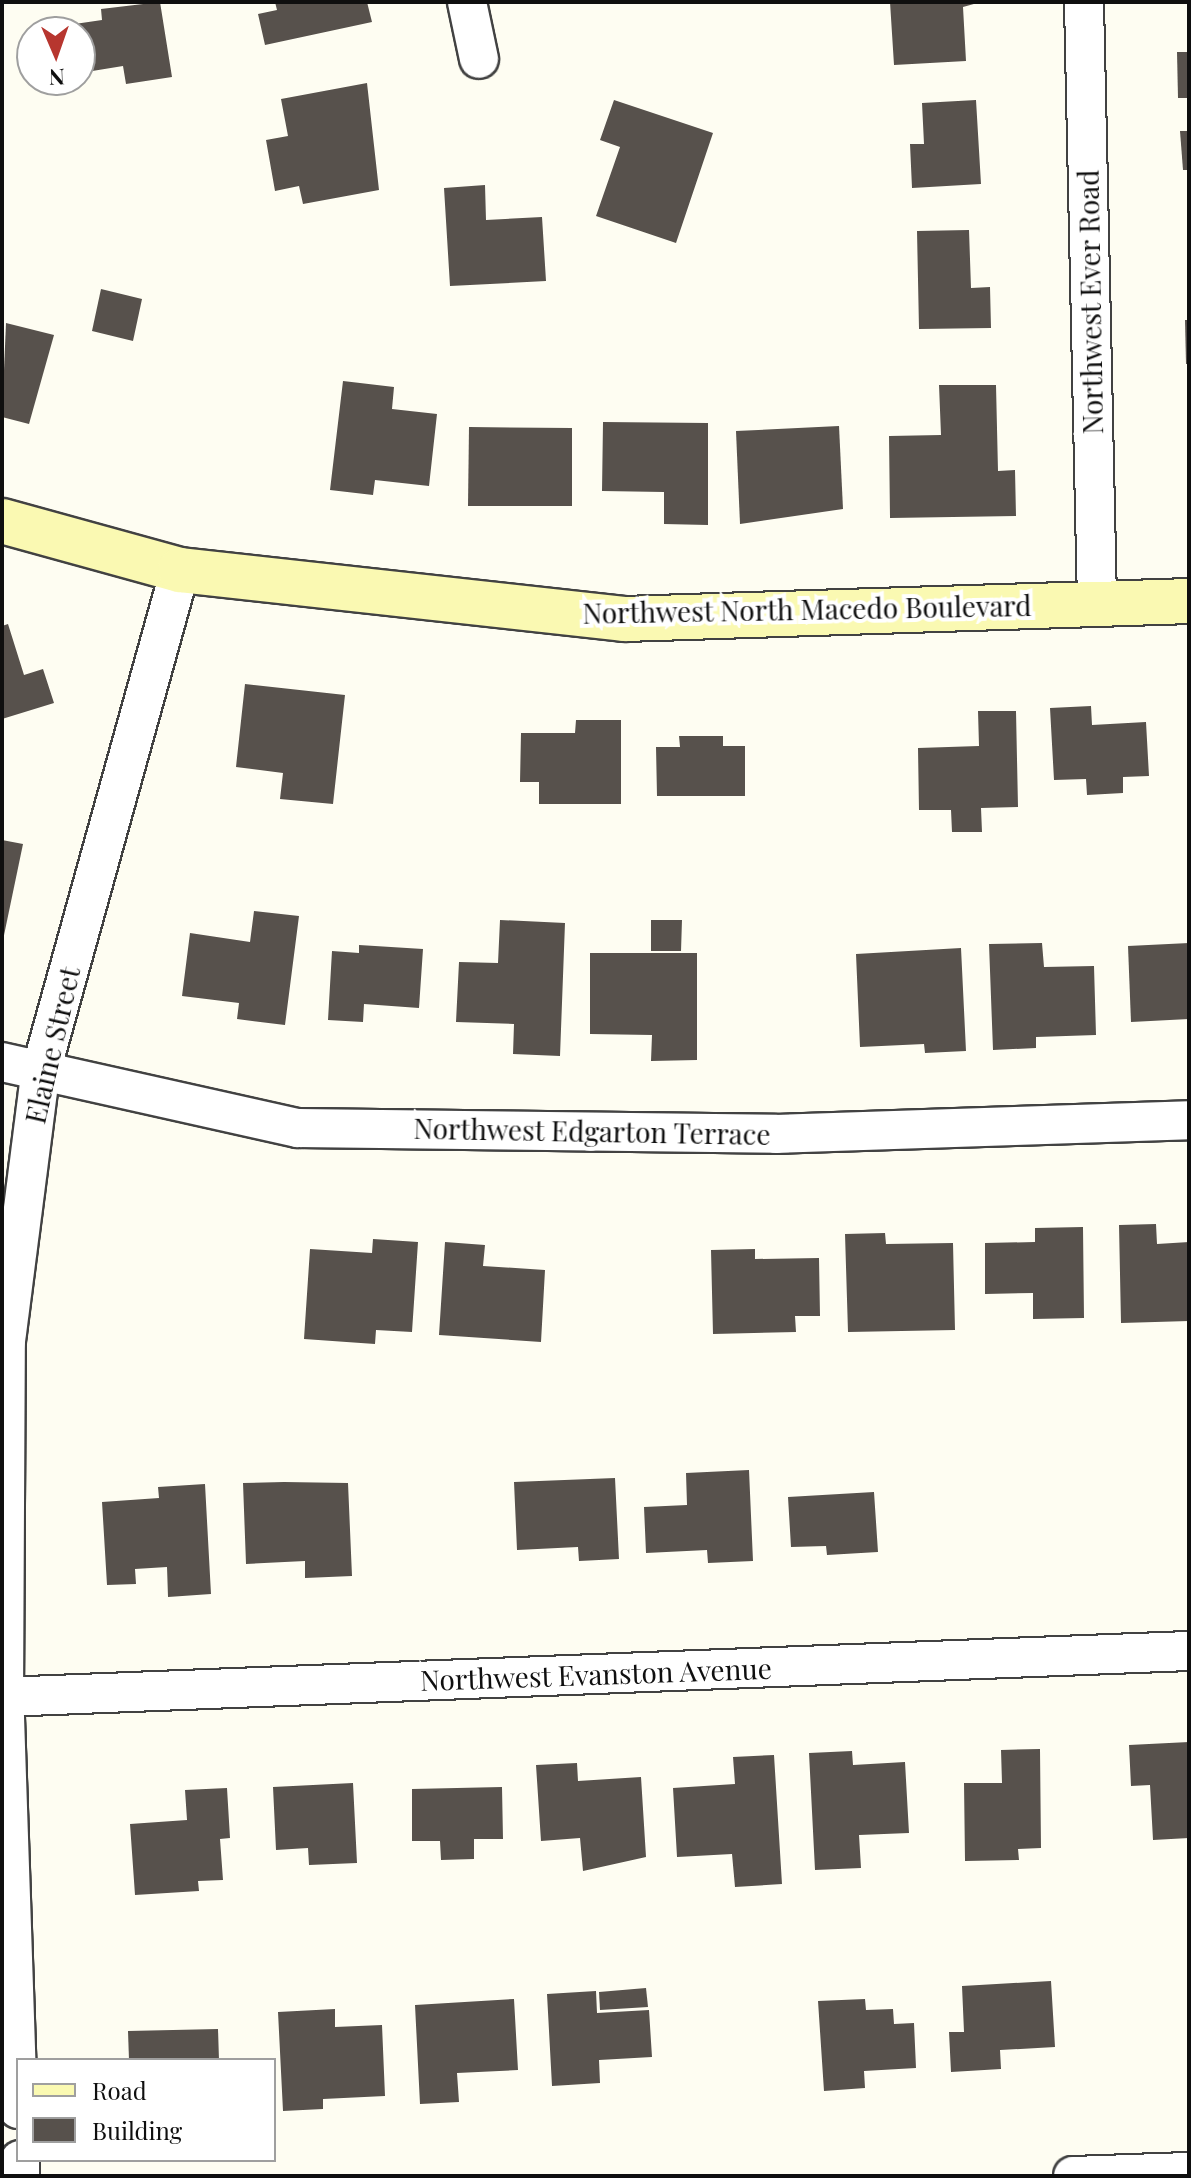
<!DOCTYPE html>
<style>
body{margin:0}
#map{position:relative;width:1191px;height:2178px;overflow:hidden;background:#fefdf2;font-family:"Playfair Display",serif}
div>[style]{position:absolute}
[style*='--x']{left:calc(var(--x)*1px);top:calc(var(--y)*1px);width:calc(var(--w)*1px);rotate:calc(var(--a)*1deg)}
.building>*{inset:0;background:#57514c}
.roads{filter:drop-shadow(2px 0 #424242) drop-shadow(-2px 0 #424242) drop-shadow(0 2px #424242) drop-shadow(0 -2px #424242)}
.street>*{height:38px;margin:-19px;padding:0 19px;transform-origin:19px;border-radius:19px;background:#fff}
.secondary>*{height:44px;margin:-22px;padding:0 22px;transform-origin:22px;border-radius:22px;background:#faf9b2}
span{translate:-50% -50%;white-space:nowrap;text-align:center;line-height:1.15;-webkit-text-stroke:8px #fff;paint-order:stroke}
.street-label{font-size:28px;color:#0f0f0f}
.frame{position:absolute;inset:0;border:4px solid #0f0f0f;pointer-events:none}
.legend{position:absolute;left:16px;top:2058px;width:260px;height:104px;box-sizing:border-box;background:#fff;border:2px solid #9f9f9f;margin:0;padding:10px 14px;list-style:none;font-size:24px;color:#0f0f0f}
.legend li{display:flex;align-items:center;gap:16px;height:40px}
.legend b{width:40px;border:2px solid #9f9f9f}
.north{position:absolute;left:16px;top:16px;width:80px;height:80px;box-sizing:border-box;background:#fff;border:2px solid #9f9f9f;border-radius:50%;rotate:178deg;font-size:22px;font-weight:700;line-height:32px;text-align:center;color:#0f0f0f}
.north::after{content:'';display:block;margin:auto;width:28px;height:36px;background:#b7362f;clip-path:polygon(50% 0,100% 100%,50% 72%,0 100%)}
</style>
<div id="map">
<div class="building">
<div style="clip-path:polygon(160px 2px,172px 77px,126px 84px,123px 66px,80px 73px,80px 32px,61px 26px,102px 20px,101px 9px)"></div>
<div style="clip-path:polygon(275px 2px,367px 2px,372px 22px,265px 45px,258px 14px,277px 10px)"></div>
<div style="clip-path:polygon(890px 2px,981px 2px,963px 7px,966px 61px,894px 65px)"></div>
<div style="clip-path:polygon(1177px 52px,1189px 52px,1189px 98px,1178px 98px)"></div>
<div style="clip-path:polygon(367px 83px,379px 190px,303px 204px,299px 186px,275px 191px,266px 140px,288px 136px,281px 99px)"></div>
<div style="clip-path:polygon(614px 100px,713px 133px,676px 243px,596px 216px,620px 147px,600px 140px)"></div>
<div style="clip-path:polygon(976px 100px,981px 184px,912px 188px,910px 144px,924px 144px,922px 103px)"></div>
<div style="clip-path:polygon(1180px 131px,1189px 131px,1189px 170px,1183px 170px)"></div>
<div style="clip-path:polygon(485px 185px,486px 220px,542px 217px,546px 281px,450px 286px,444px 188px)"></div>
<div style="clip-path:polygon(969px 230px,971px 288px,990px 287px,991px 328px,919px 329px,917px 231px)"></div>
<div style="clip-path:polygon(101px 289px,142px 299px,133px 341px,92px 331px)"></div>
<div style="clip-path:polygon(1185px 320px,1189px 320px,1189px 364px,1186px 364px)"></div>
<div style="clip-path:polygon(6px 323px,54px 335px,29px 424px,2px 417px)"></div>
<div style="clip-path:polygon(343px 381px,394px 387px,392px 409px,437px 414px,429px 486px,375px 480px,373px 495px,330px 490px)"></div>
<div style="clip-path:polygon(939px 385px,996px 385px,998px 471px,1015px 470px,1016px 516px,890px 518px,889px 436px,941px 435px)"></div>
<div style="clip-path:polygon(603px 422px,708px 423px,708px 525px,664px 524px,664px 492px,602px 491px)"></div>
<div style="clip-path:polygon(839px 426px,843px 509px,740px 524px,736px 431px)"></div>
<div style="clip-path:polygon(469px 427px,572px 428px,572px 506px,468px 506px)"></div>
<div style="clip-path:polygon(8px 624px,24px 675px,43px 669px,54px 703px,2px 719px,2px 626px)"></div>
<div style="clip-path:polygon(245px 684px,345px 695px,333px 804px,280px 799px,283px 773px,236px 767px)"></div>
<div style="clip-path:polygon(1091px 706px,1092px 725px,1146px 722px,1149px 776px,1123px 777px,1123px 793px,1087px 795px,1086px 779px,1054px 780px,1050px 708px)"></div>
<div style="clip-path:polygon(978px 711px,1016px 711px,1018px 807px,981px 808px,982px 832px,952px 832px,951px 810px,919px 810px,918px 748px,979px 746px)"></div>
<div style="clip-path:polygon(576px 720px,621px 720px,621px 804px,539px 804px,539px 782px,520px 782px,521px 733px,575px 733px)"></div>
<div style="clip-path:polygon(679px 736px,723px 736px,723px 746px,745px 746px,745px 796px,657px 796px,656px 747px,680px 747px)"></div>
<div style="clip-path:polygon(2px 840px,23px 844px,3px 940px,2px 940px)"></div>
<div style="clip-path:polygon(254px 911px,299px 916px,285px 1025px,237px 1019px,239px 1003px,182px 996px,190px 933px,250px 942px)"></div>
<div style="clip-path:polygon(500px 920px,565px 923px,560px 1056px,513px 1054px,514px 1024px,456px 1022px,459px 962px,498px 963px)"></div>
<div style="clip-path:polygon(651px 920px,682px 920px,681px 951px,651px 951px)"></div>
<div style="clip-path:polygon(1042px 943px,1044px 967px,1094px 966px,1096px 1035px,1036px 1037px,1036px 1048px,993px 1050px,989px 944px)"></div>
<div style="clip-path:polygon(1189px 943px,1189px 1019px,1131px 1022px,1128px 946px)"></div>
<div style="clip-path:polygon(359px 945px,423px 949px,419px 1008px,364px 1004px,363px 1022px,328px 1020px,332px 951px,359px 953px)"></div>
<div style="clip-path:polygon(961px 948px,966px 1051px,925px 1053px,924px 1044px,860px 1047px,856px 954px)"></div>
<div style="clip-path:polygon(590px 953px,697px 953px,697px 1060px,651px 1061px,652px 1035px,590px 1034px)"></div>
<div style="clip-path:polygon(1156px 1224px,1157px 1244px,1189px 1242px,1189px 1321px,1121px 1323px,1119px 1225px)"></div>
<div style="clip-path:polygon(1083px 1227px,1084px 1318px,1033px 1319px,1033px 1293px,985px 1294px,985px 1243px,1035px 1242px,1035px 1228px)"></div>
<div style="clip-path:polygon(885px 1233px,886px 1244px,953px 1243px,955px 1330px,848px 1332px,845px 1234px)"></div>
<div style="clip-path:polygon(373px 1239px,418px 1242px,412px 1332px,376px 1330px,375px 1344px,304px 1339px,310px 1249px,372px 1253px)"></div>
<div style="clip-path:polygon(445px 1242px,485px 1245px,483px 1266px,545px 1270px,541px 1342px,439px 1335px)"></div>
<div style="clip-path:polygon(755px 1249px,755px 1259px,819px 1258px,820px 1316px,795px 1316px,796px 1332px,713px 1334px,711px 1250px)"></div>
<div style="clip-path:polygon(749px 1470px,753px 1561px,708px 1563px,707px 1550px,646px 1553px,644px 1507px,687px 1505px,686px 1473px)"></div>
<div style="clip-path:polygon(615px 1478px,619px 1559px,579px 1561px,578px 1547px,517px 1550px,514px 1482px)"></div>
<div style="clip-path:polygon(284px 1482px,348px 1483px,352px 1576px,305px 1578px,305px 1561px,246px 1564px,243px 1483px)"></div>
<div style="clip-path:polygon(205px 1484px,211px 1594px,168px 1597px,167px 1567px,135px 1569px,136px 1584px,107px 1585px,102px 1502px,159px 1498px,158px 1487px)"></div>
<div style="clip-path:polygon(874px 1492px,878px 1552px,827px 1555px,826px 1546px,791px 1547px,788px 1497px)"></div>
<div style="clip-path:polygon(1189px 1742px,1189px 1838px,1153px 1840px,1150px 1785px,1131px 1786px,1129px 1745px)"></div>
<div style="clip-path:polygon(1040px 1749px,1041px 1848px,1018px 1849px,1019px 1860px,965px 1861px,964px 1783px,1002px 1783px,1001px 1750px)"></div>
<div style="clip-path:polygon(852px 1751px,853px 1765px,905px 1762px,909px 1833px,859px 1835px,861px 1868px,815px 1870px,809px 1753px)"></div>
<div style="clip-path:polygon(774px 1755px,782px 1884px,735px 1887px,732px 1854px,677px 1857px,673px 1788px,735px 1784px,733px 1757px)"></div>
<div style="clip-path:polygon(577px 1763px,578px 1781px,641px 1777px,646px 1857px,583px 1871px,580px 1838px,541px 1841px,536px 1765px)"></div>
<div style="clip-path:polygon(353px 1783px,357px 1863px,309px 1865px,308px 1848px,276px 1850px,273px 1787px)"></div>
<div style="clip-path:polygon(502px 1787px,503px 1839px,474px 1839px,474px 1859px,441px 1860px,440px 1841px,412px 1841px,412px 1789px)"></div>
<div style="clip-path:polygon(227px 1788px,230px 1838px,220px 1839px,223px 1880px,198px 1881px,199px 1891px,135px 1895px,130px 1824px,187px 1820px,185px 1790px)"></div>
<div style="clip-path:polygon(1051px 1981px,1055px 2047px,1000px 2050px,1001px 2069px,951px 2072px,949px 2032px,964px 2032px,962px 1986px)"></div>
<div style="clip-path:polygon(646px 1988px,648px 2007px,600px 2010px,599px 1992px)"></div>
<div style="clip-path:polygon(596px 1991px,597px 2013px,649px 2010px,652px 2057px,599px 2060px,600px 2083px,552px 2086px,547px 1994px)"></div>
<div style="clip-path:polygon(514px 1999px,518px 2070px,457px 2073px,459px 2102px,420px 2104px,415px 2005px)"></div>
<div style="clip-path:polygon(865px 1999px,866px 2010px,893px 2009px,894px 2024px,914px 2023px,916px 2068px,864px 2071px,865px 2088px,824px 2091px,818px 2001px)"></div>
<div style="clip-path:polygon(335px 2009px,335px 2027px,382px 2025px,385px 2096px,323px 2099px,323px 2109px,283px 2111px,278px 2012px)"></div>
<div style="clip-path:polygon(218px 2029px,219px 2060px,129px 2060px,128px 2031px)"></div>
</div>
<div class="roads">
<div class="street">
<div style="--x:467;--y:2;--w:58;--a:78.1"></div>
<div style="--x:1084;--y:2;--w:600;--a:88.76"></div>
<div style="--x:2;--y:1062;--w:303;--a:12.6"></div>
<div style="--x:298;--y:1128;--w:478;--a:0.7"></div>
<div style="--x:776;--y:1134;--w:413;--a:-1.9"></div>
<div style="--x:2;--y:1697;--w:1188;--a:-2.22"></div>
<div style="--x:18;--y:2109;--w:412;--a:-91.9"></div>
<div style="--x:4;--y:1697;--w:356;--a:-89.7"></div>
<div style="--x:6;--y:1341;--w:269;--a:-82.7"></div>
<div style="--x:40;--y:1074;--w:523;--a:-74.48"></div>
<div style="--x:20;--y:2160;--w:16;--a:90"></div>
<div style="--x:1073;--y:2176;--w:116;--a:-2"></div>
</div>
<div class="secondary">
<div style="--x:2;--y:521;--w:185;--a:15.4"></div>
<div style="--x:180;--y:570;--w:447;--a:6.3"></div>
<div style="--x:624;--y:619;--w:565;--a:-1.82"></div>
</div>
</div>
<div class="street-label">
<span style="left:1090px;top:302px;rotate:-91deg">Northwest Ever Road</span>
<span style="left:807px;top:609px;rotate:-1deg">Northwest North Macedo Boulevard</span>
<span style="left:52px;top:1045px;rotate:-77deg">Elaine Street</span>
<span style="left:592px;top:1131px;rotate:1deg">Northwest Edgarton Terrace</span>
<span style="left:596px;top:1674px;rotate:-2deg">Northwest Evanston Avenue</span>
</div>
<div class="frame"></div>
<ul class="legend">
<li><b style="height:10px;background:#faf9b2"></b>Road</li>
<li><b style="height:22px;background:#57514c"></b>Building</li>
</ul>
<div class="north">N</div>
</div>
